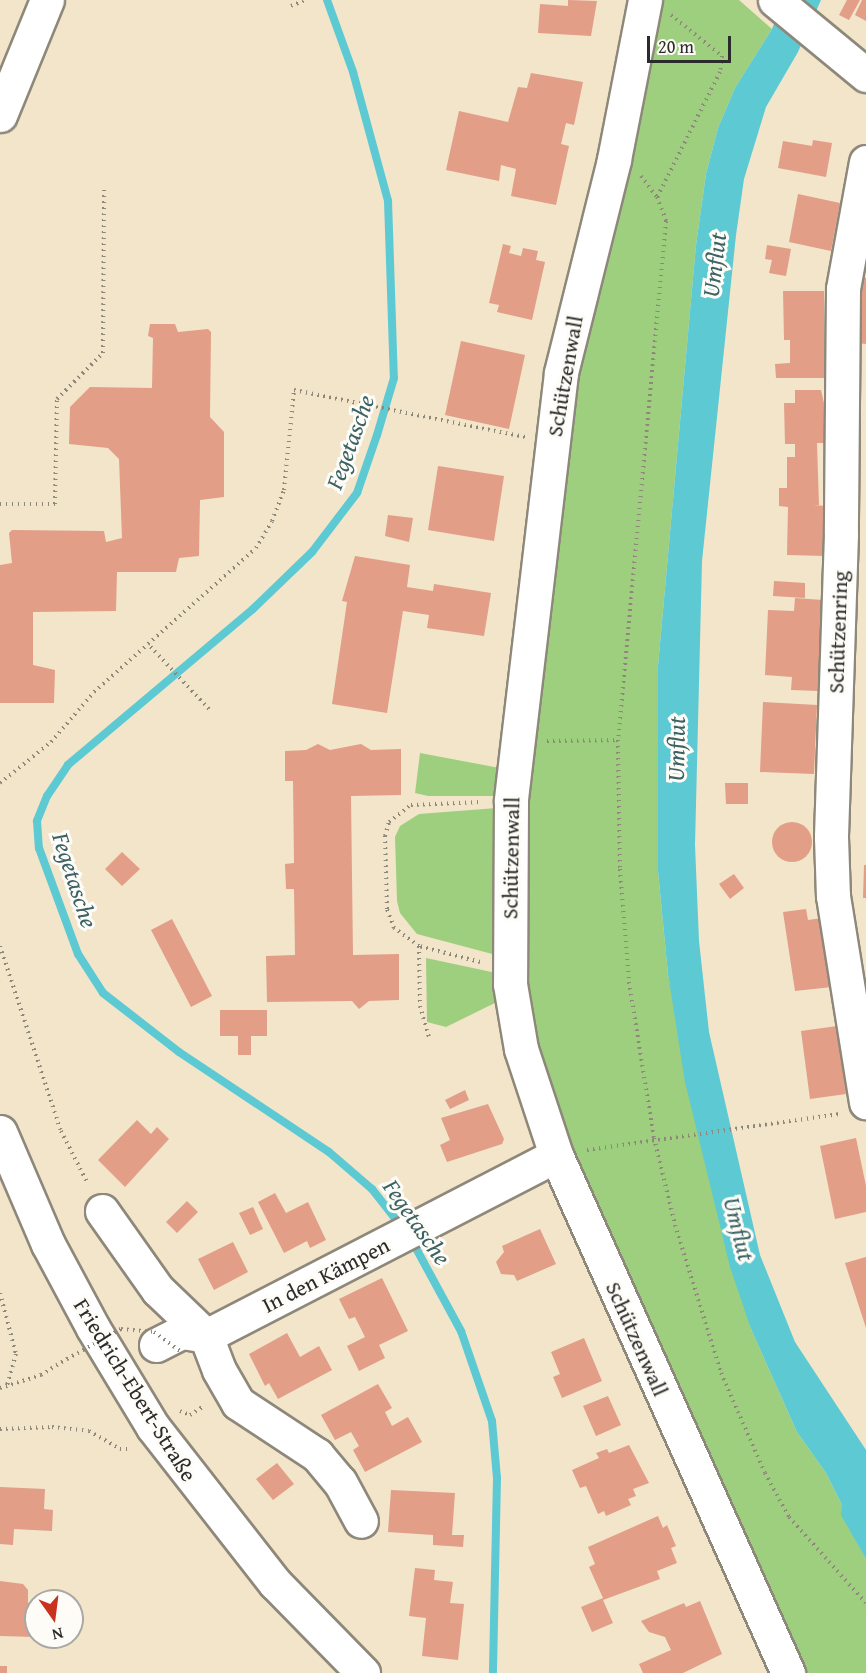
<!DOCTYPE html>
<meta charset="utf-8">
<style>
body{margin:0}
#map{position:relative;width:866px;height:1673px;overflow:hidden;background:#f2e5ca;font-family:"Gentium Book Plus",serif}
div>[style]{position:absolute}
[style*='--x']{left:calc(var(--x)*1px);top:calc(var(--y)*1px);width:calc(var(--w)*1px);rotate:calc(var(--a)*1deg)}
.green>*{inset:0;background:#9ecf7e}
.water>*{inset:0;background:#5cc9d3}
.stream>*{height:8px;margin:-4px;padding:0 4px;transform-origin:4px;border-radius:4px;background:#5cc9d3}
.building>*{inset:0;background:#e29e87}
.round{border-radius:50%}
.path>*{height:4px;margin-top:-2px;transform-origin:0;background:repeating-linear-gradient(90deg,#8e887a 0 1.5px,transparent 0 6px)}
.roads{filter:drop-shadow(2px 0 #8e887a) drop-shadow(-2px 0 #8e887a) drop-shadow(0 2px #8e887a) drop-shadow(0 -2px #8e887a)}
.minor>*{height:33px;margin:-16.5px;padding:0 16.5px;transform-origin:16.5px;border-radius:16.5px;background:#fff}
.path-bridge>*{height:4px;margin-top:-2px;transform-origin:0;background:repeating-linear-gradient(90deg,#8e887a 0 1.5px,transparent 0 6px)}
span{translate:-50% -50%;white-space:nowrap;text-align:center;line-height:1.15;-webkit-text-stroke:6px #fdfcf7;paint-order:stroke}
.street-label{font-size:22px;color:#2b2b2b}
.water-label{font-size:24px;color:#3c6266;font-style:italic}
.north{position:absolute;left:24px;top:1589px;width:60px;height:60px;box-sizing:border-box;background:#fdfcf7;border:2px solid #a9a8a5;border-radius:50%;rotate:166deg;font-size:16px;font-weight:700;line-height:24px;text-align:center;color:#2b2b2b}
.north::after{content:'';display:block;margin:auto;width:21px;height:27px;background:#c8321e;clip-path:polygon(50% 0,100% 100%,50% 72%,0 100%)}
.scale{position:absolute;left:647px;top:36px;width:84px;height:27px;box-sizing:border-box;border:3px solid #2b2b2b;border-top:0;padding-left:8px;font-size:18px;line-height:21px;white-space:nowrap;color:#2b2b2b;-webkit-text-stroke:4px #fdfcf7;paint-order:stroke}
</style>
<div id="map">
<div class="green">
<div style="clip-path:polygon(662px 0,739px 0,772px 29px,735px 88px,718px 128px,706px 174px,696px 245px,658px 666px,658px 871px,668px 974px,688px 1080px,751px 1329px,797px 1432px,826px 1473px,842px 1505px,842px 1515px,866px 1559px,866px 1673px,797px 1673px,543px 1094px,509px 872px,576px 376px)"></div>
<div style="clip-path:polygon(420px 753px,505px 769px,505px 796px,428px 796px,415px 793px)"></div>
<div style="clip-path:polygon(497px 808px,496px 955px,417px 934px,400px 913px,397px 901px,395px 837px,400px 826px,419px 814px)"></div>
<div style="clip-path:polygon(426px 958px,501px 974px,503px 999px,446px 1027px,427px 1022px)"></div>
</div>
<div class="water">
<div style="clip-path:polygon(783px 0,821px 0,798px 52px,766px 107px,744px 179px,736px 235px,702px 561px,695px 845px,699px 941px,709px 1032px,760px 1255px,795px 1342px,866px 1450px,866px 1559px,841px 1515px,842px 1505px,826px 1473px,797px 1432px,751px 1329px,730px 1267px,685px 1082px,668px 974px,658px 871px,658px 666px,696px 245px,706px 174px,718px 128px,735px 88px,772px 29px)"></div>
</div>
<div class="stream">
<div style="--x:327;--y:0;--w:77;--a:70.1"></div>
<div style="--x:353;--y:72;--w:134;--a:74.8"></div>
<div style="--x:388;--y:201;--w:177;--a:88.1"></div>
<div style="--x:394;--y:378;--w:59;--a:106.6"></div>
<div style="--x:377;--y:435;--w:61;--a:109"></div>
<div style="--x:357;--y:493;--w:74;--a:127.3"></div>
<div style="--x:312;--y:552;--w:82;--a:136"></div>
<div style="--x:253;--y:609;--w:242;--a:139.9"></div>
<div style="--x:68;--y:765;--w:37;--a:124"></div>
<div style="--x:47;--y:796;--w:27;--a:112"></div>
<div style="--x:37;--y:821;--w:27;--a:86"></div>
<div style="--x:39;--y:848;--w:113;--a:69.8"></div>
<div style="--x:78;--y:954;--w:46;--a:57.3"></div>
<div style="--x:103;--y:993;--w:96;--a:37.8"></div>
<div style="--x:179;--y:1052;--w:180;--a:33.7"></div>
<div style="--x:329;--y:1152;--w:57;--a:40.7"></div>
<div style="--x:372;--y:1189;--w:47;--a:51.9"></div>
<div style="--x:411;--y:1239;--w:105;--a:61.5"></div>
<div style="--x:461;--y:1331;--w:95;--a:71"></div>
<div style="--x:492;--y:1421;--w:57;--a:85"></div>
<div style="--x:497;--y:1478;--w:195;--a:91.2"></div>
</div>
<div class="building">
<div style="clip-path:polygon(568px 0,597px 1px,591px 36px,538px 33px,540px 4px,568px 6px)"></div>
<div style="clip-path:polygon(847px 0,860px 0,849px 20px,839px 15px)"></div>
<div style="clip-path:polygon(862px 0,866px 0,866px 21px,855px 15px)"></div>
<div style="clip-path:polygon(531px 73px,583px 82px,574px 125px,566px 123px,561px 144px,569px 146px,556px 205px,511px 196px,516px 169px,501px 165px,499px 181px,446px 170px,459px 111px,508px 122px,518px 87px,527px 88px)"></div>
<div style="clip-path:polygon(813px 140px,832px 143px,826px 177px,778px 168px,783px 141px,812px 146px)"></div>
<div style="clip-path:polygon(798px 194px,840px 203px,831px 251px,789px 242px)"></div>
<div style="clip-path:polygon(503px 244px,511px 246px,509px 253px,521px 256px,523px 248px,538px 251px,536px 260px,545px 262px,532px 320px,497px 312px,499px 305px,489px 303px)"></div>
<div style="clip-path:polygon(767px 245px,791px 249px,786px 276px,769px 273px,772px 260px,765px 259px)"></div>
<div style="clip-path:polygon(863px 278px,866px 278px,866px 344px,858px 343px)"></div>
<div style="clip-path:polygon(783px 291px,824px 291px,824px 378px,776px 378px,775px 364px,790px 363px,790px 340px,784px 340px)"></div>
<div style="clip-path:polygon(150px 324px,175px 324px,178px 332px,208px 329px,211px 332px,210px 417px,224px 432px,224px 497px,200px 500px,199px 556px,179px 558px,176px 572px,117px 572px,116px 611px,33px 612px,33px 665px,55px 670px,54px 703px,0 703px,0 565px,12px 563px,9px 533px,12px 530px,104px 531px,106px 542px,122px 538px,119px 459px,108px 448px,69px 444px,70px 407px,90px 387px,152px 388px,153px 338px,148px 336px)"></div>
<div style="clip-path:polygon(461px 341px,525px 355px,509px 429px,445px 415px)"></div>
<div style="clip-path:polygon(795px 390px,821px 390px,824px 403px,825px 443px,817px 443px,819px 505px,813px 505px,826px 506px,825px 556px,787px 555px,788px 507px,779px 506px,779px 488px,787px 488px,787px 457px,795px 457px,795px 444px,785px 444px,784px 403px,795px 403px)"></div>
<div style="clip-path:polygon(438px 466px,504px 476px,494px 541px,428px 530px)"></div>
<div style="clip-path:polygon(388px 515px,413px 518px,409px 542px,385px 536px)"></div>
<div style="clip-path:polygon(355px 556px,410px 565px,407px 587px,433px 591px,434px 584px,491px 593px,484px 636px,427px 628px,429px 615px,403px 611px,387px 713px,332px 704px,347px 602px,342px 601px)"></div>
<div style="clip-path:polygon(774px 581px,805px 583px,805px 598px,773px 596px)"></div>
<div style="clip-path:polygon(795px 598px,823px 600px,819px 691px,791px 690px,792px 677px,765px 675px,768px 610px,794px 611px)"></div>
<div style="clip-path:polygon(763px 702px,817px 705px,814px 774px,760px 772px)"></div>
<div style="clip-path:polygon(318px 744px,330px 750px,361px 744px,371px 750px,401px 749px,401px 795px,351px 796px,353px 955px,399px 954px,399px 1000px,369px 1001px,359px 1009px,352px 1001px,267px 1002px,266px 956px,295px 955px,294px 889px,286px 889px,285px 864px,294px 863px,293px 781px,285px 781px,285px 751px,306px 750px)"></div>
<div style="clip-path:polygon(725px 783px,748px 783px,748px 804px,726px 804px)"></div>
<div class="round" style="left:772px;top:822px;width:40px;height:40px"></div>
<div style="clip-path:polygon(122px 852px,140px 869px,122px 886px,105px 869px)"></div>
<div style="clip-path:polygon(864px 865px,866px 865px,866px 898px,863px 898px)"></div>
<div style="clip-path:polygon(734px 874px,744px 888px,730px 899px,719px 884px)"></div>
<div style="clip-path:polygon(806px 909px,808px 920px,822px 918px,832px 987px,795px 991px,783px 912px)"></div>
<div style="clip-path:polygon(172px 919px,212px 996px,191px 1007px,151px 930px)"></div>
<div style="clip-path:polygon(220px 1010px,267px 1010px,267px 1036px,251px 1036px,251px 1055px,238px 1055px,238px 1036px,220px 1036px)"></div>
<div style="clip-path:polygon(837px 1026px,846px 1094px,810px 1099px,801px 1031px)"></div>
<div style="clip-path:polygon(465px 1090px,469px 1100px,450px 1109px,445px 1100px)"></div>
<div style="clip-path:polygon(488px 1104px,504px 1139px,502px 1144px,447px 1162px,440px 1145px,450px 1140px,441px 1118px)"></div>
<div style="clip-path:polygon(137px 1120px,151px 1134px,157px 1127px,169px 1139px,125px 1187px,98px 1160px)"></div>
<div style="clip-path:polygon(856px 1138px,866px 1186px,866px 1212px,835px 1219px,820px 1146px)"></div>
<div style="clip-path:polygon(275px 1193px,286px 1213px,308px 1202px,326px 1240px,310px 1248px,307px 1241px,284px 1253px,258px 1202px)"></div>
<div style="clip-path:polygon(187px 1201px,198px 1212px,177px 1233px,166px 1222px)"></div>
<div style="clip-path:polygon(253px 1207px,263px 1229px,250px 1235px,239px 1213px)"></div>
<div style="clip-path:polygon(540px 1229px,556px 1264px,517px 1281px,514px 1275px,501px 1274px,496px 1262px,504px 1252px,502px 1246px)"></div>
<div style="clip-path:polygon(233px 1242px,248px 1272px,214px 1290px,198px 1259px)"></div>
<div style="clip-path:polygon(866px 1257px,866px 1328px,845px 1263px)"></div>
<div style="clip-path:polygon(382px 1278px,408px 1331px,379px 1345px,385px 1358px,359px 1371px,347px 1346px,365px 1337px,355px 1317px,349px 1319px,339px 1299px)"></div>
<div style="clip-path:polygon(287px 1333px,300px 1357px,319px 1346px,332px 1370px,278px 1399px,269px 1383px,265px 1386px,249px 1354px)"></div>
<div style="clip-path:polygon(584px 1338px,602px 1381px,562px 1398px,553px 1377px,560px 1374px,551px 1352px)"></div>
<div style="clip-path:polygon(378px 1384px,392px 1408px,385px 1412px,392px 1426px,408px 1417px,422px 1442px,365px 1472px,353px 1450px,359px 1446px,351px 1432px,335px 1440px,321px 1415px)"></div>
<div style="clip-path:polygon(608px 1396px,621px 1425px,596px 1436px,583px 1406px)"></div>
<div style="clip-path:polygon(629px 1445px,649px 1483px,633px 1489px,636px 1496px,628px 1499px,631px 1505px,606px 1516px,604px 1511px,598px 1514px,586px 1486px,580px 1488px,572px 1470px,599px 1458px,596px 1453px,607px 1449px,609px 1453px)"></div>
<div style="clip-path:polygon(277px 1463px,294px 1484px,273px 1500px,256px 1479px)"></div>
<div style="clip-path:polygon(0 1487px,45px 1489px,44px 1509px,53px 1510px,52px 1531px,14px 1529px,13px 1545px,0 1544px)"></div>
<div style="clip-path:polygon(391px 1490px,455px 1493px,452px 1535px,464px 1535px,463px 1547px,433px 1545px,433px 1535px,388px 1532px)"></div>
<div style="clip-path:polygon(658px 1516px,663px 1528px,667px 1525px,676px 1546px,671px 1548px,677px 1563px,657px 1571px,660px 1579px,603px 1600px,613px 1623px,592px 1632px,581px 1607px,603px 1598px,589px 1567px,595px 1564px,588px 1547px)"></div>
<div style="clip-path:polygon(415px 1568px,435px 1570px,434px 1580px,453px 1582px,450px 1603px,464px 1604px,458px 1660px,422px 1656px,426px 1618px,409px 1616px)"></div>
<div style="clip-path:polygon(0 1581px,23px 1584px,28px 1590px,28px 1603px,36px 1602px,35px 1637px,0 1636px)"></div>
<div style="clip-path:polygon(700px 1601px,722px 1654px,683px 1673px,643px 1673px,639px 1664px,671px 1650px,665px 1637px,649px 1632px,641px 1621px,684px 1603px,686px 1607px)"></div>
<div style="clip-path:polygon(0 1666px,7px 1666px,7px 1673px,0 1673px)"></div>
</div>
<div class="path">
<div style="--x:291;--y:6;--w:15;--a:-23"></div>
<div style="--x:671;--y:15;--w:65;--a:38.8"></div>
<div style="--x:722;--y:56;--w:16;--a:97"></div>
<div style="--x:720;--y:72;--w:140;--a:116.7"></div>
<div style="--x:657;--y:197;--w:26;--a:69"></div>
<div style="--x:666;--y:221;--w:521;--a:95.28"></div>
<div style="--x:618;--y:740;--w:129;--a:89.1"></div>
<div style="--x:620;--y:869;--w:113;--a:85.4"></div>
<div style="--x:629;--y:982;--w:158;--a:80.9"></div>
<div style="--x:654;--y:1138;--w:89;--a:76.4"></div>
<div style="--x:675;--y:1225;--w:155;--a:72.7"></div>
<div style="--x:721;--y:1373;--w:109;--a:66.3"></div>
<div style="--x:765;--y:1473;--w:50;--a:61.4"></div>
<div style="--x:789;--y:1517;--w:115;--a:48.2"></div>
<div style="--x:641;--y:176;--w:26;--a:53"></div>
<div style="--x:0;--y:504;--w:55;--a:0"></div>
<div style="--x:55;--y:504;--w:105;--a:-88.9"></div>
<div style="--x:57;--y:399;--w:65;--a:-45"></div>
<div style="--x:103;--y:353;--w:163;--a:-89.6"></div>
<div style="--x:209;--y:709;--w:89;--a:-133.2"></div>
<div style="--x:148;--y:644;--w:144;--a:-41.6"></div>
<div style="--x:256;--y:548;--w:31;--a:-59"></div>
<div style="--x:272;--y:521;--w:33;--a:-69"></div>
<div style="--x:284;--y:490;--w:100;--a:-84.3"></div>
<div style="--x:294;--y:390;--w:236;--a:11.5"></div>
<div style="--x:547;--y:741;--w:71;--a:-0.8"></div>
<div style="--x:0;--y:783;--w:65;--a:-38.8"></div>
<div style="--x:51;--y:742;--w:66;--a:-49.3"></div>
<div style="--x:94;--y:692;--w:72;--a:-41.6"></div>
<div style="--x:0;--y:946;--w:195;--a:71.8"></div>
<div style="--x:61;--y:1131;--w:59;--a:63"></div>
<div style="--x:419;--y:946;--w:60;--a:89"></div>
<div style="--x:420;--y:1006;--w:33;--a:74"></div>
<div style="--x:480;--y:962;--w:63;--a:-165.3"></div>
<div style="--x:419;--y:946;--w:31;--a:-144"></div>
<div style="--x:394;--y:928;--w:20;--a:-110"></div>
<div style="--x:387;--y:909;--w:73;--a:-91.6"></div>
<div style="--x:385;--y:836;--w:15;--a:-74"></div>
<div style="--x:389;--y:822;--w:28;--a:-38"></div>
<div style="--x:411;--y:805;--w:69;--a:-2.5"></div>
<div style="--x:587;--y:1150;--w:257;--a:-8.1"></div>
<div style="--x:0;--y:1293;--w:63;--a:75.3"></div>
<div style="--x:16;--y:1354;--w:35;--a:106"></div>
<div style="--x:0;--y:1388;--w:43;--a:-17.6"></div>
<div style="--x:41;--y:1375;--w:31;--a:-32"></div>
<div style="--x:180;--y:1411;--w:11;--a:22"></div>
<div style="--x:190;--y:1415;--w:17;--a:-33"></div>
<div style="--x:0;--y:1429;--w:52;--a:-2.2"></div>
<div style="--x:52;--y:1427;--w:37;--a:6"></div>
<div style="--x:89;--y:1431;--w:36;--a:30"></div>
<div style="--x:120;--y:1449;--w:12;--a:0"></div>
</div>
<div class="roads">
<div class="minor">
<div style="--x:645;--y:0;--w:163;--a:101"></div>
<div style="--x:614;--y:160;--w:219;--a:104"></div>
<div style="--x:561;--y:373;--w:431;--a:96.7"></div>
<div style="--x:511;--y:801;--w:183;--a:90.3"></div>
<div style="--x:510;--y:984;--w:66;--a:80.4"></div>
<div style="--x:521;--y:1049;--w:112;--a:71.7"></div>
<div style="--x:556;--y:1155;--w:568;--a:65.87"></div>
<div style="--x:775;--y:0;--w:118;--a:39.5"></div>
<div style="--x:0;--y:115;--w:124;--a:-67.8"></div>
<div style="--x:866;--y:162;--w:129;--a:100.3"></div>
<div style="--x:843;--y:289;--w:245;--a:90.5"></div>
<div style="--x:841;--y:534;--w:303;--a:91.9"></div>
<div style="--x:831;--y:837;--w:59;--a:88.1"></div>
<div style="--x:833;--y:896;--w:209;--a:80.9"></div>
<div style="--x:0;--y:1132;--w:122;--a:66.8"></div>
<div style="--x:48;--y:1244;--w:95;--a:61.8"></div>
<div style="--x:93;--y:1328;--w:116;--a:58.8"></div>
<div style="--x:153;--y:1427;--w:198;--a:52"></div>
<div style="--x:275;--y:1583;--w:126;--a:45.6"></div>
<div style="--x:102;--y:1211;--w:97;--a:54.7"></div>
<div style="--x:158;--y:1290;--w:66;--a:43.8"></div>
<div style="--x:206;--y:1336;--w:36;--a:69"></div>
<div style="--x:219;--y:1370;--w:38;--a:60"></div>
<div style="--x:238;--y:1403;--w:95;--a:33.4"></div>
<div style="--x:317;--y:1455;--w:35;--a:50"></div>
<div style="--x:340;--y:1482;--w:44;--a:61.7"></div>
<div style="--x:156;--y:1345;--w:29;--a:-27"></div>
<div style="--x:182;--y:1332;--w:24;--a:9"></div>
<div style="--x:206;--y:1336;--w:394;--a:-27.3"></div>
</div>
</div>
<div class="path-bridge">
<div style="--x:67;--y:1359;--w:62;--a:-29.1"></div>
<div style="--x:121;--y:1329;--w:33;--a:5"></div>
<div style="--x:154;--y:1332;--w:32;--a:36"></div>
</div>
<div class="street-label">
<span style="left:565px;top:376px;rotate:-80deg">Schützenwall</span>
<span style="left:838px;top:632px;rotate:-88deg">Schützenring</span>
<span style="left:511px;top:858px;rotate:-89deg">Schützenwall</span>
<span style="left:326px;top:1275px;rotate:-27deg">In den Kämpen</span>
<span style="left:637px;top:1339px;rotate:66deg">Schützenwall</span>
<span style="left:135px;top:1390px;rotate:58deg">Friedrich-Ebert-Straße</span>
</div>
<div class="water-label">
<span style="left:714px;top:265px;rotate:-83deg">Umflut</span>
<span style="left:350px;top:442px;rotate:-70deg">Fegetasche</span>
<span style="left:676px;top:749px;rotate:-89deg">Umflut</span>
<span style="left:75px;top:880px;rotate:72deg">Fegetasche</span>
<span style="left:417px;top:1222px;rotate:55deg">Fegetasche</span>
<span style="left:739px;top:1229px;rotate:76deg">Umflut</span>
</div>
<div class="north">N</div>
<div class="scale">20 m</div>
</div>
